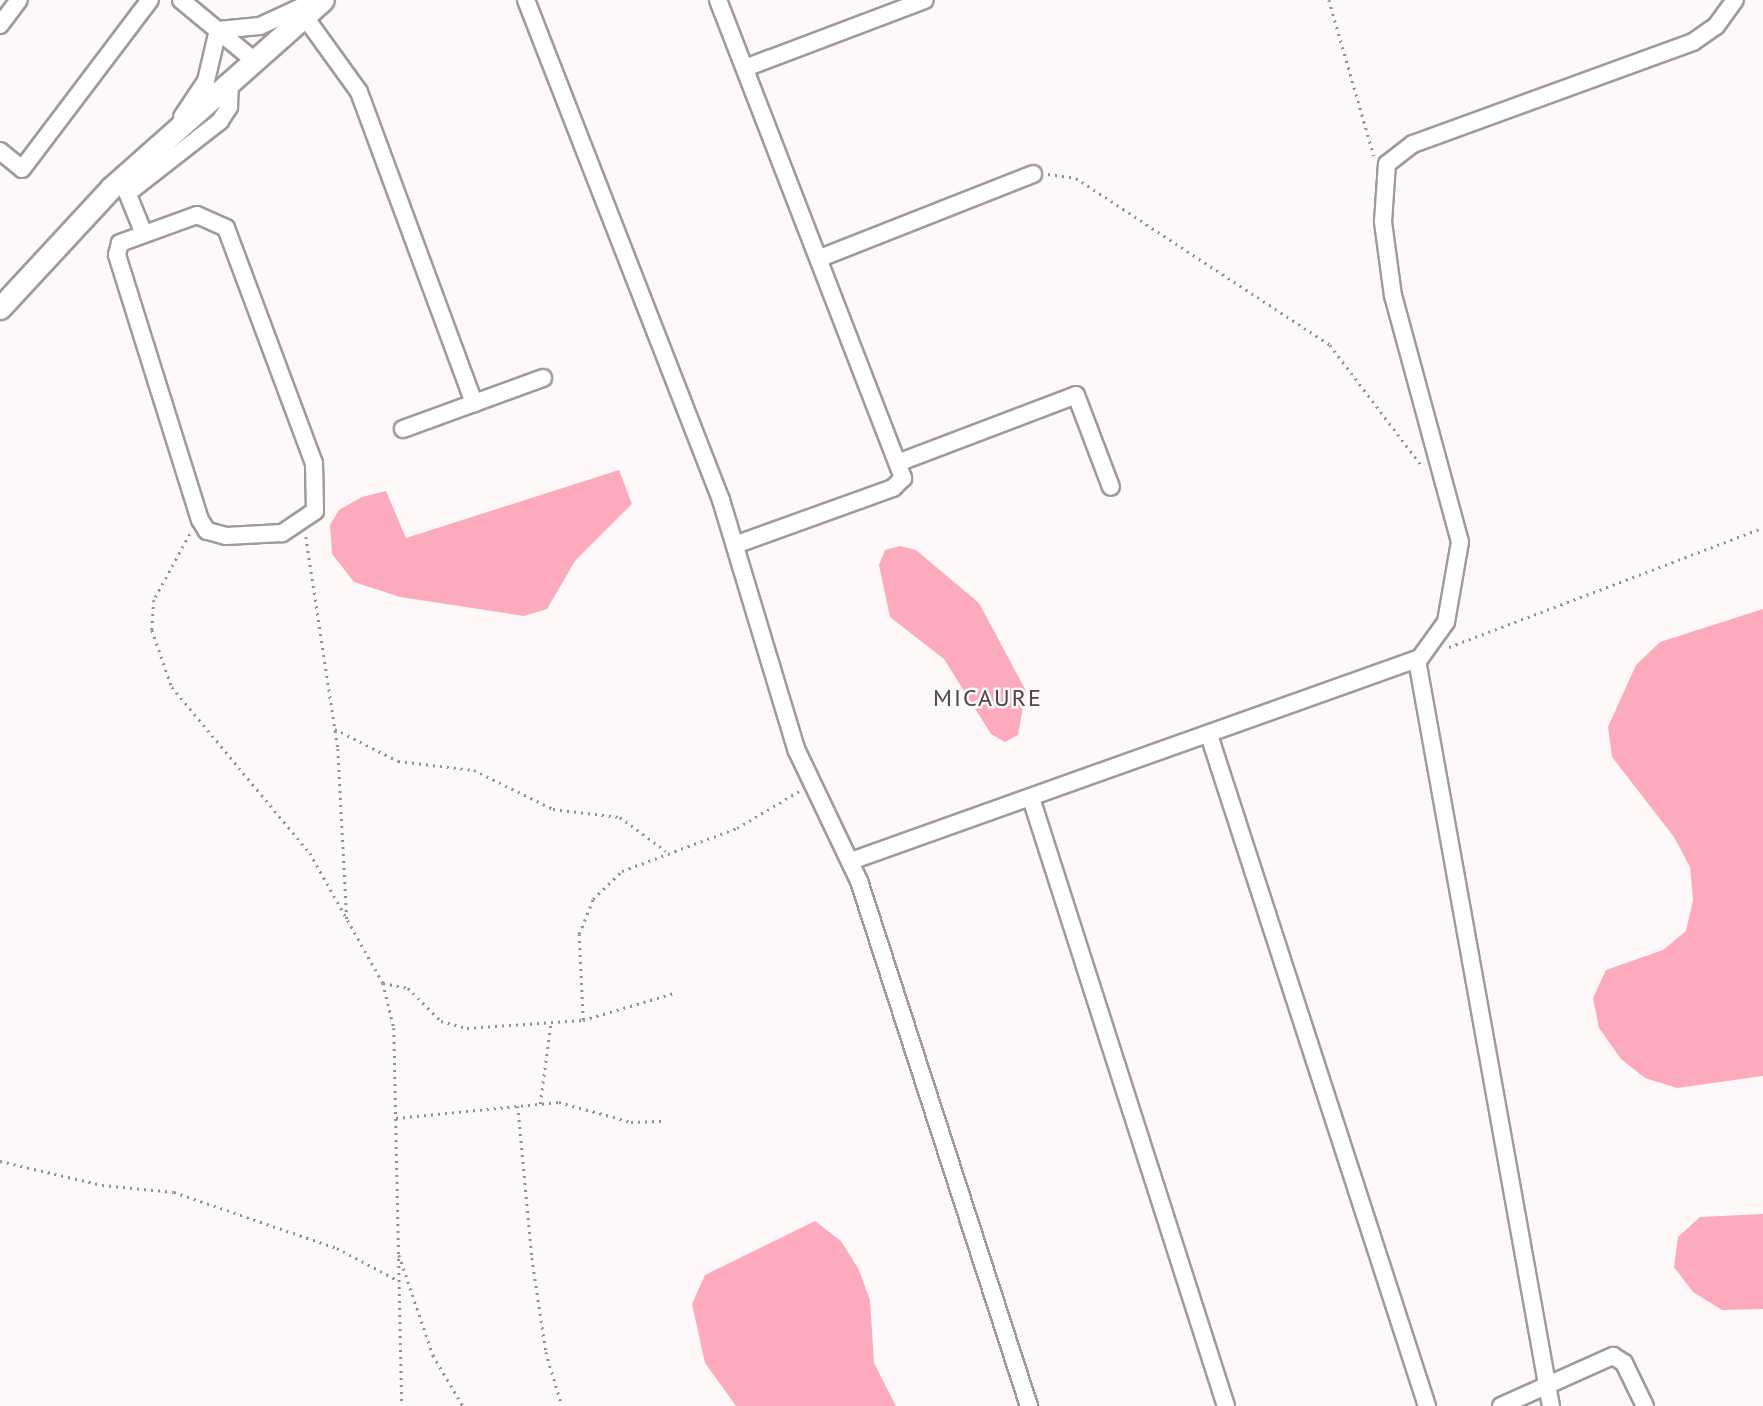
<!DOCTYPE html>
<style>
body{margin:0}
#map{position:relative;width:1763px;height:1406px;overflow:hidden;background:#fef8f9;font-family:"PT Sans",sans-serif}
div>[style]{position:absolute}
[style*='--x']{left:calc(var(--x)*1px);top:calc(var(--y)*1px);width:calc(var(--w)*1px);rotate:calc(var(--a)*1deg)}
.forest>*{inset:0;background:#fdabbc}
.path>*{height:2.5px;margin-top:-1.25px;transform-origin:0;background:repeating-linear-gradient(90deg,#938f90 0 2px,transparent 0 7px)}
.roads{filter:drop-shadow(2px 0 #a09a9b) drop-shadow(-2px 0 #a09a9b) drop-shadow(0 2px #a09a9b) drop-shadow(0 -2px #a09a9b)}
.street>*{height:16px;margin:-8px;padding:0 8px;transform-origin:8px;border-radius:8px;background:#fff}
.secondary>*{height:21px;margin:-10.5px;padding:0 10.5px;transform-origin:10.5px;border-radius:10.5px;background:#fff}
span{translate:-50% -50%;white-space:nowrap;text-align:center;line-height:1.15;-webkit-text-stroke:5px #fef8f9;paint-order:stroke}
.neighbourhood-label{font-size:24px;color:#4a4546;letter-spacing:2px}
</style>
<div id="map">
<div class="forest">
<div style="clip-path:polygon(619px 470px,632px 504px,575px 561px,547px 609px,524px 616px,400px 597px,354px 582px,332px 554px,330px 525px,339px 510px,362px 497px,386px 491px,406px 538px)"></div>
<div style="clip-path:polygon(900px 546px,916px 550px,979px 603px,1026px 691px,1018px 735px,1005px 742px,991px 734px,944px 659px,890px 617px,879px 565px,885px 550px)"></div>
<div style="clip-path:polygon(1763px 609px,1763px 1076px,1677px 1088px,1645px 1078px,1621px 1059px,1599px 1028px,1593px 998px,1606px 970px,1663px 950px,1686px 931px,1693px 900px,1690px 867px,1674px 837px,1612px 757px,1608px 727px,1636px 665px,1660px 642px)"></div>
<div style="clip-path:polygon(1763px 1214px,1763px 1309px,1722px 1310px,1693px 1292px,1674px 1267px,1678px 1237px,1700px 1217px)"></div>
<div style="clip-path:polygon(815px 1221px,841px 1241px,859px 1270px,870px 1300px,874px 1363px,896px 1406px,736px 1406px,705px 1363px,692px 1304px,705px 1275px)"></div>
</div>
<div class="path">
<div style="--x:1329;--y:0;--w:162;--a:73.9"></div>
<div style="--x:1048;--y:174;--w:28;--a:8"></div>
<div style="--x:1076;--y:178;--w:304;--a:33.3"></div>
<div style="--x:1330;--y:345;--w:151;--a:52.8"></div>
<div style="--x:190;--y:534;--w:75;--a:118.6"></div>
<div style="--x:154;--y:600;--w:30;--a:94"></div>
<div style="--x:152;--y:630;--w:60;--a:70.7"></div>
<div style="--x:172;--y:687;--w:216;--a:50.3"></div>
<div style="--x:310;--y:853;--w:149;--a:60.7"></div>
<div style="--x:383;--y:983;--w:46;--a:76.3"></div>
<div style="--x:394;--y:1028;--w:378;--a:88.8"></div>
<div style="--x:306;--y:537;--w:214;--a:81.4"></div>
<div style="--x:338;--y:749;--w:170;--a:87"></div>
<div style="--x:1449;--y:647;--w:336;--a:-20.8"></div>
<div style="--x:335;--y:729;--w:71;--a:26.9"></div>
<div style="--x:398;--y:761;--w:77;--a:6.8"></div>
<div style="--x:474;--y:770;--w:88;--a:26.3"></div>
<div style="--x:553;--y:809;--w:67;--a:6.8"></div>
<div style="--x:620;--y:817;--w:57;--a:36.5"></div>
<div style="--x:383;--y:983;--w:25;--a:11"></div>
<div style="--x:408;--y:988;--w:47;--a:45"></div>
<div style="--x:441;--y:1021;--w:27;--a:15"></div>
<div style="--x:467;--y:1028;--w:116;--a:-3.9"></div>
<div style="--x:583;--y:1020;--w:95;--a:-16.5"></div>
<div style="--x:583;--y:1020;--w:86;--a:-92.7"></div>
<div style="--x:579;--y:934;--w:38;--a:-68"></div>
<div style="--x:593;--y:899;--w:40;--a:-44"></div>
<div style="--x:622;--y:871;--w:123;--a:-20.5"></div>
<div style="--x:737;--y:828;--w:72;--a:-30.8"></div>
<div style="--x:540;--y:1104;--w:83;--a:-82.4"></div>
<div style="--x:518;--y:1106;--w:153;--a:84.7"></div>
<div style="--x:532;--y:1258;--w:95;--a:81.5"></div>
<div style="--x:546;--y:1352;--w:56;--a:73.5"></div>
<div style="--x:396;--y:1118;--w:164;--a:-5.6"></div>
<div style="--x:559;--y:1102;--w:75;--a:15.5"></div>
<div style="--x:631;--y:1122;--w:33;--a:-2"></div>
<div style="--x:0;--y:1161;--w:105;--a:13.2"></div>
<div style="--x:102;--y:1185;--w:72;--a:5.6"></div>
<div style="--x:174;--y:1192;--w:172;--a:19"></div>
<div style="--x:337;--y:1248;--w:70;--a:28"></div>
<div style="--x:399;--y:1255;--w:106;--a:71.2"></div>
<div style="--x:433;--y:1355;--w:59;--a:59.5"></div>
</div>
<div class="roads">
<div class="street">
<div style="--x:181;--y:0;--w:97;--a:39.6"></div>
<div style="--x:526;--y:0;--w:537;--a:68.69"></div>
<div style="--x:721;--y:500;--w:262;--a:73.2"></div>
<div style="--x:797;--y:751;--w:144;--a:64.5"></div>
<div style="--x:859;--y:881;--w:552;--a:72.06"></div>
<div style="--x:718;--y:0;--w:513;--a:68.84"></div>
<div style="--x:903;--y:478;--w:14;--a:135"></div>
<div style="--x:893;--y:488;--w:168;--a:160.2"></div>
<div style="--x:305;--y:17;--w:92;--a:54.2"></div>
<div style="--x:359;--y:92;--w:332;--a:69.7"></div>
<div style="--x:0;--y:25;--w:31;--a:-53"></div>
<div style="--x:745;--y:68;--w:192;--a:-20.7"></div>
<div style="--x:182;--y:117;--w:43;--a:-56.3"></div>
<div style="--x:206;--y:81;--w:52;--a:-76.8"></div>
<div style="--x:218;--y:30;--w:42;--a:-5.4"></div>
<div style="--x:260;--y:26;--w:57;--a:-24.8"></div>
<div style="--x:0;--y:151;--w:28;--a:39"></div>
<div style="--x:22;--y:169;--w:212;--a:-52.9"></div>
<div style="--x:124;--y:185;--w:53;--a:67.8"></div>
<div style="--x:128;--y:193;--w:117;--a:-38"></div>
<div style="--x:220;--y:121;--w:17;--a:-57"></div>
<div style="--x:229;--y:107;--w:24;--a:-88"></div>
<div style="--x:197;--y:215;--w:32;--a:24"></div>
<div style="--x:226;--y:228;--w:251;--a:69.5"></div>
<div style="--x:314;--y:463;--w:48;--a:88.8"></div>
<div style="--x:315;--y:511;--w:40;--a:146"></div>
<div style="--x:282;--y:533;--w:56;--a:176.9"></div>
<div style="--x:226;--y:536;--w:20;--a:-165"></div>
<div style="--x:207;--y:531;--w:13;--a:-122"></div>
<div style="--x:200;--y:520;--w:278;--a:-107.4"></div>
<div style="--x:117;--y:255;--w:12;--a:-76"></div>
<div style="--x:120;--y:243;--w:82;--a:-20"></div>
<div style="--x:820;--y:258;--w:229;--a:-21.5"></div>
<div style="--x:403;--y:429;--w:149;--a:-20"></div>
<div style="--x:900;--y:462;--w:188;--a:-20.8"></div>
<div style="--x:1076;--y:395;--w:98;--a:69.2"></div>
<div style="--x:1417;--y:660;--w:758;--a:79.82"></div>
<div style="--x:1209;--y:735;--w:706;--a:72"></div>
<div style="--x:1031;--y:798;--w:639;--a:72.22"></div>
<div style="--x:851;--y:861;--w:604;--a:-19.63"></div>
<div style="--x:1420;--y:658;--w:44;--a:-54.2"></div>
<div style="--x:1446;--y:622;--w:81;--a:-80.1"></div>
<div style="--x:1460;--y:542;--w:255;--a:-105.2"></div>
<div style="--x:1393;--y:296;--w:75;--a:-97.7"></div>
<div style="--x:1383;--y:222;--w:58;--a:-86.1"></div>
<div style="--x:1387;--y:164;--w:33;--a:-38"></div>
<div style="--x:1413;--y:144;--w:298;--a:-20"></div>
<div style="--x:1693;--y:42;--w:28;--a:-35"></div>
<div style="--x:1716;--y:26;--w:32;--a:-54"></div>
<div style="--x:1501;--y:1406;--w:123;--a:-24.1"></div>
<div style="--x:1613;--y:1356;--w:13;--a:32"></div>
<div style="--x:1624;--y:1363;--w:48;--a:64"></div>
</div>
<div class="secondary">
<div style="--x:0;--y:308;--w:163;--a:-47.2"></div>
<div style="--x:111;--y:188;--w:283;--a:-41.6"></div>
</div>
</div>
<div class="neighbourhood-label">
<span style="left:988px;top:698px">MICAURE</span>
</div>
</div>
